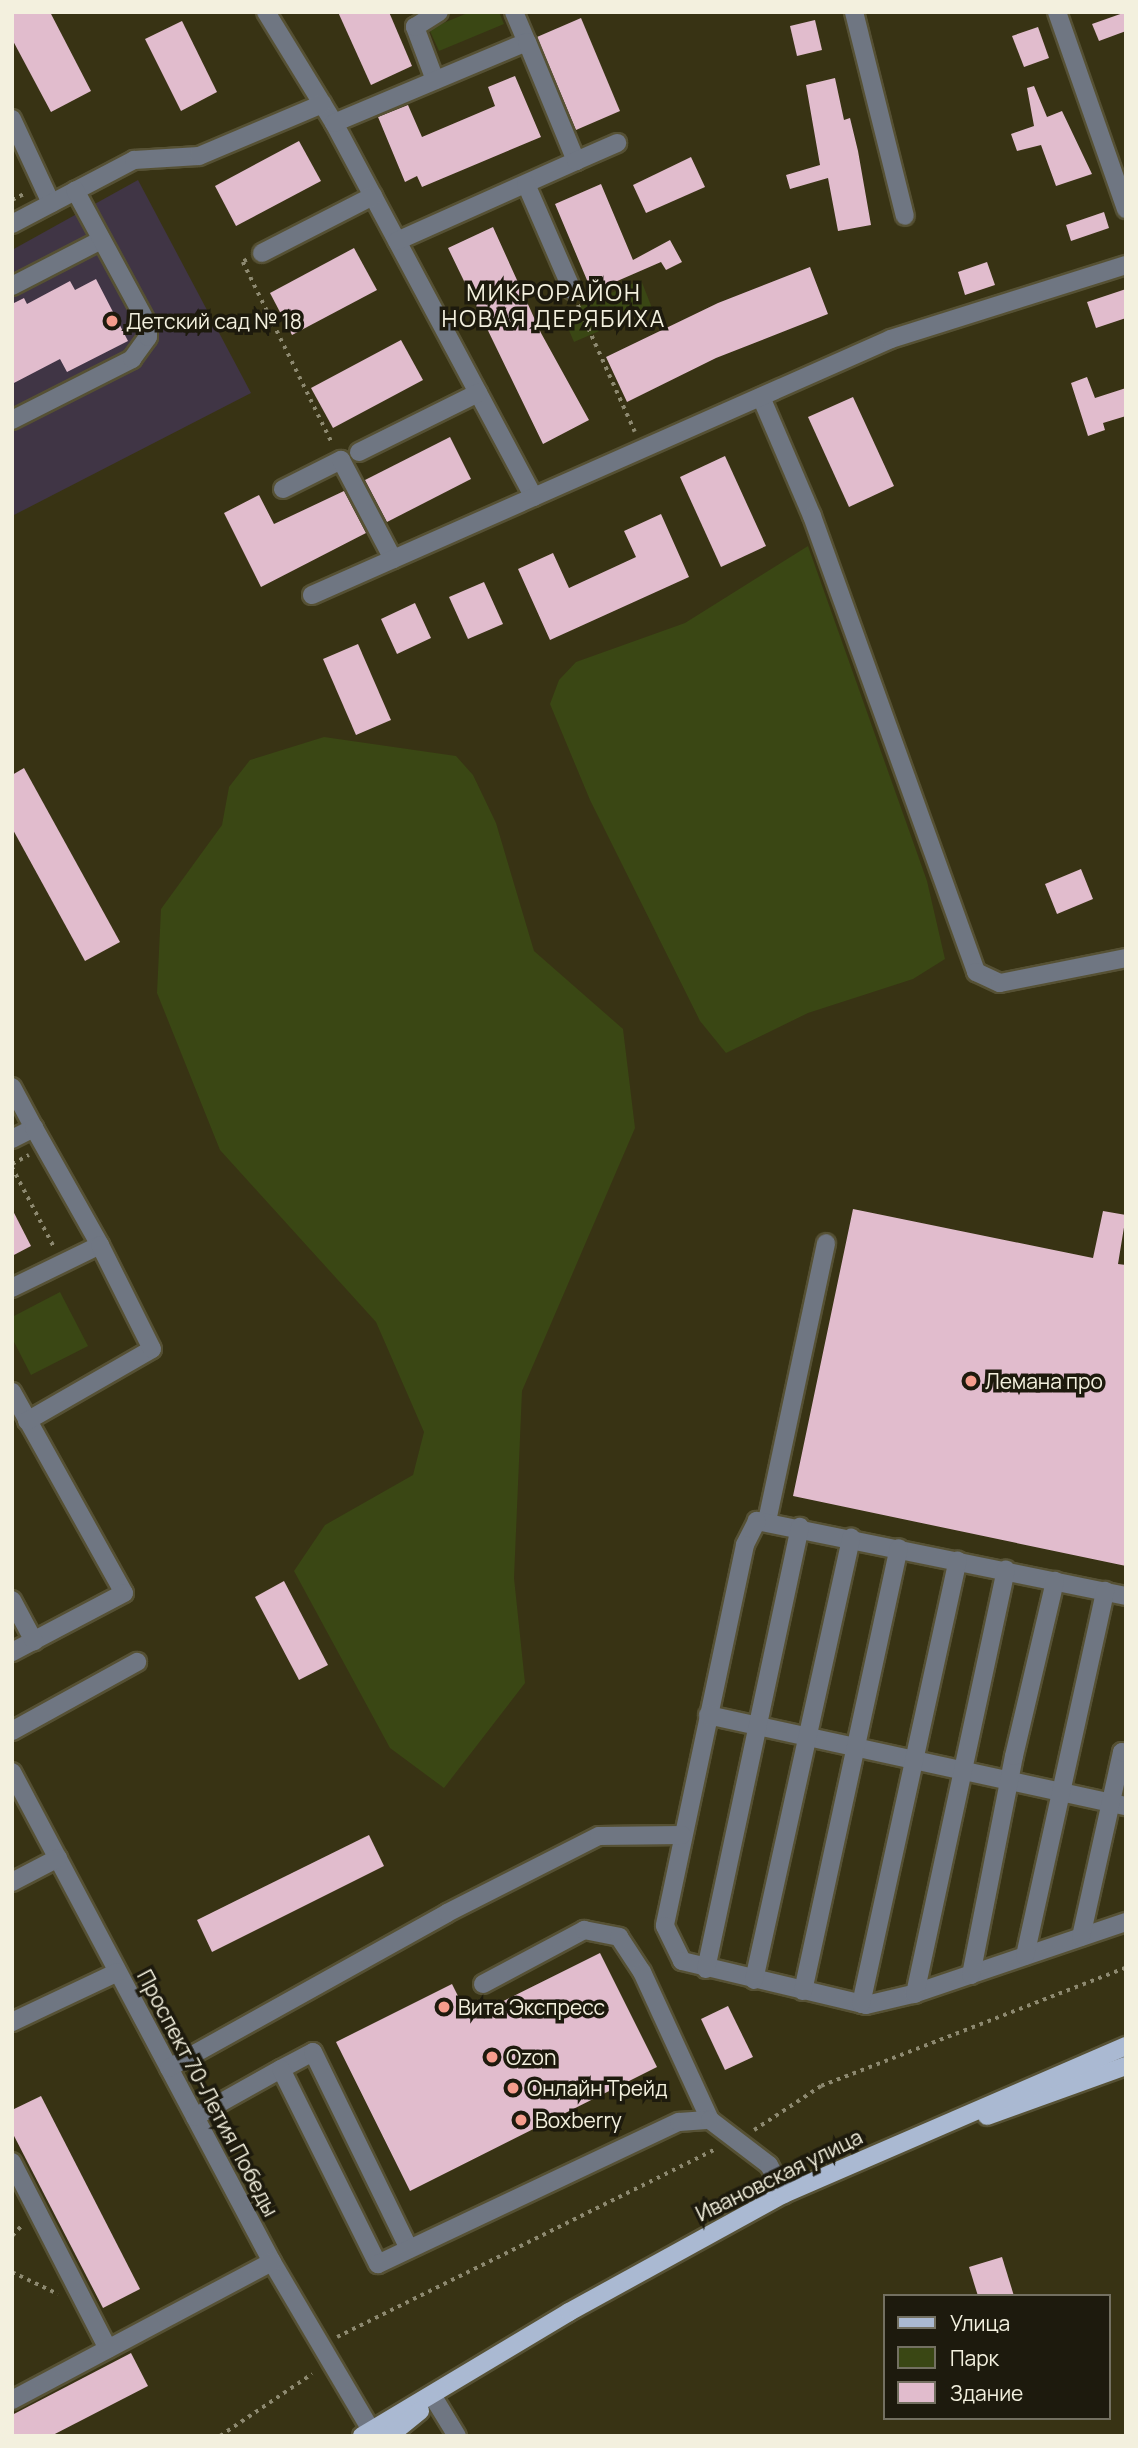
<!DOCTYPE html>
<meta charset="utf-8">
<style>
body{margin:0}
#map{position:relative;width:1138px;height:2448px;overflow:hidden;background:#383314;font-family:Manrope,sans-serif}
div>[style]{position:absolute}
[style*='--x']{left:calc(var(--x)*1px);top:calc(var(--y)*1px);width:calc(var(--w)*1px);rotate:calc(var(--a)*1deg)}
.education>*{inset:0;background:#403545}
.green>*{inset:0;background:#3a4714}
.building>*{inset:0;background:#e1bccd}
.path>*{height:3.5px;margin-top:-1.75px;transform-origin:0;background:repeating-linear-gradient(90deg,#8d8970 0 3.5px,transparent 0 8.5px)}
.roads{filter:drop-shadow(2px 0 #565134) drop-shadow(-2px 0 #565134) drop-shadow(0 2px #565134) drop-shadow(0 -2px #565134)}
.minor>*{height:18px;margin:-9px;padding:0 9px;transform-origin:9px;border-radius:9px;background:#6f7682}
.major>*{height:18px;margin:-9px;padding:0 9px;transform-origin:9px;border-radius:9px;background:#aab9d2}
.dots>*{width:19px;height:19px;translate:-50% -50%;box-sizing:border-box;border:4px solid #1d1a0d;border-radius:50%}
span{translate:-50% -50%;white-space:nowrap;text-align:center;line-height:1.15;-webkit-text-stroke:7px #1d1a0d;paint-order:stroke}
.poi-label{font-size:21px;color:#f3f0de}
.left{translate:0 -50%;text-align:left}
.street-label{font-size:21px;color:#f3f0de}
.neighbourhood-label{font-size:23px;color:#f3f0de;letter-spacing:2px}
.frame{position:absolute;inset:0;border:14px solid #f3f0de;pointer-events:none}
.legend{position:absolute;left:883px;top:2294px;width:228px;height:126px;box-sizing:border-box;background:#1d1a0d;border:2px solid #737061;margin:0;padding:9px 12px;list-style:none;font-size:21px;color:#f3f0de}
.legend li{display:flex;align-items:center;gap:14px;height:35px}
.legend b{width:35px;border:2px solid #737061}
</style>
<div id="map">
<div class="education">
<div style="clip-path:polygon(138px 180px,251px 393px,12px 516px,12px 250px)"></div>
</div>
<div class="green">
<div style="clip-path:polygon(470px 12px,499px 12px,504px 24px,439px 51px,429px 29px)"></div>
<div style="clip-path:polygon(641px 280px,652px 308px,574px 342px,562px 314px)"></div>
<div style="clip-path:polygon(808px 546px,927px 881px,945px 959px,913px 979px,808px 1013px,726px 1053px,700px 1021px,590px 800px,550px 704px,559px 680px,576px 662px,685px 623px)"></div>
<div style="clip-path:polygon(324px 737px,456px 756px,473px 775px,496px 823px,534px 951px,623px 1029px,635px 1128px,522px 1391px,514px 1578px,525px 1683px,444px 1788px,390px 1748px,294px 1571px,325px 1525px,413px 1475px,424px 1432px,376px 1322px,220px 1150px,157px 993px,161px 909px,222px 825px,229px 787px,250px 760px)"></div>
<div style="clip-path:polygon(60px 1292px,88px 1346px,31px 1375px,12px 1338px,12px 1317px)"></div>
</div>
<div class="building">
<div style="clip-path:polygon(12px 12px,50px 12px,91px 91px,51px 112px,12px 39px)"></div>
<div style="clip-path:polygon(338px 12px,389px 12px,412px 66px,371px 85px)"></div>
<div style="clip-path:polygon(1126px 12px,1126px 31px,1099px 41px,1092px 24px)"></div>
<div style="clip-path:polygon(581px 18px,620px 111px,576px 130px,537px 37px)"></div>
<div style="clip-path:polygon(815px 20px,822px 50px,797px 56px,790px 26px)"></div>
<div style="clip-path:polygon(182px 21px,217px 92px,181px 111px,145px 39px)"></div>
<div style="clip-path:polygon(1038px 27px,1049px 58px,1024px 67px,1012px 36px)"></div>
<div style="clip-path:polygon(515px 76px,541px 137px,422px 187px,417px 176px,405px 182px,378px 117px,408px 105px,422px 137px,495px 106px,488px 87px)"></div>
<div style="clip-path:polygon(835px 78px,844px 120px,850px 118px,858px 151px,871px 225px,838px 231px,828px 178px,790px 189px,786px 175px,820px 165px,806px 85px)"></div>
<div style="clip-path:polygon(1034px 86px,1047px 117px,1062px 111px,1092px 174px,1056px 186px,1041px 145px,1017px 151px,1011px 134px,1034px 126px,1027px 88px)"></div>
<div style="clip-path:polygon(299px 141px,321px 181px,236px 226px,215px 186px)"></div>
<div style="clip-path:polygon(691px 157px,705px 187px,646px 213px,633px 185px)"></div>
<div style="clip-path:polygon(601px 184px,633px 260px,670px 240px,682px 262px,666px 270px,661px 262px,592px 292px,555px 204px)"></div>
<div style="clip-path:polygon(1104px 212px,1109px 228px,1071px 241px,1066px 225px)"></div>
<div style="clip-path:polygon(493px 227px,541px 333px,589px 420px,543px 444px,448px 248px)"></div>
<div style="clip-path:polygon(354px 248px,377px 290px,292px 335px,270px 293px)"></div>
<div style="clip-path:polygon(987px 262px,995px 285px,965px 295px,958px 272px)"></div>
<div style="clip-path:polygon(810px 267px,828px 314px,716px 358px,627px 402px,606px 357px,718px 303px)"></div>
<div style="clip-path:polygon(96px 279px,128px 341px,67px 372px,60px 359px,12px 384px,12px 304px,24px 298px,27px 304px,70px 281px,75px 290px)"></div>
<div style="clip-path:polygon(1126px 289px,1126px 318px,1096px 328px,1087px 302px)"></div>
<div style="clip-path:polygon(401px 340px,423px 380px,333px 428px,311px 388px)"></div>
<div style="clip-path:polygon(1087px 377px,1095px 398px,1126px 388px,1126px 416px,1103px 423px,1105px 430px,1088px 436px,1071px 383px)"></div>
<div style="clip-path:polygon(853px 397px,894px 486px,849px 507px,808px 417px)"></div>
<div style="clip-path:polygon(450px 437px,471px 479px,387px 522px,365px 480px)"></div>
<div style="clip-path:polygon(725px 456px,766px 546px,721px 567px,680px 477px)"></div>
<div style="clip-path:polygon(344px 491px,366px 533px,261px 587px,224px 513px,259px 495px,274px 524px)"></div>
<div style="clip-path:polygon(661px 514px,689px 577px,550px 640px,518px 569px,553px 553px,569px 588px,636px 557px,624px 531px)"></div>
<div style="clip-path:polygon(484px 582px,503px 624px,468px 639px,449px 597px)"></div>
<div style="clip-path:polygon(415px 603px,431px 638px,397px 654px,381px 619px)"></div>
<div style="clip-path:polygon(358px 644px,391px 720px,356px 735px,323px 659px)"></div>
<div style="clip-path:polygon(24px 768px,120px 942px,85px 961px,12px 828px,12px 775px)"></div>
<div style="clip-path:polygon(1081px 869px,1093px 899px,1057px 914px,1045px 884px)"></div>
<div style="clip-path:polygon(12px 1209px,31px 1246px,12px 1256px)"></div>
<div style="clip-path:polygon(853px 1209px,1093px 1258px,1103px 1211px,1126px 1215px,1118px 1264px,1126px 1265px,1126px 1566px,793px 1496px)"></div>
<div style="clip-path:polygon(284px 1581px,328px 1665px,299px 1680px,255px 1597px)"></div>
<div style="clip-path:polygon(369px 1835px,384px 1866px,212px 1952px,197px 1920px)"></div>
<div style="clip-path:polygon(600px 1953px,657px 2067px,410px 2191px,336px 2042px,452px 1984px,469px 2018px)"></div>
<div style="clip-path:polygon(728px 2006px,753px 2057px,725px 2070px,701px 2019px)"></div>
<div style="clip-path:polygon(41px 2096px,140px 2289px,103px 2308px,12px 2132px,12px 2110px)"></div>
<div style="clip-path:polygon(1002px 2257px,1014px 2296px,978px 2296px,969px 2267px)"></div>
<div style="clip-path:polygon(131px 2353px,148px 2386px,51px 2436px,12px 2436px,12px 2415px)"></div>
</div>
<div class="path">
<div style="--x:12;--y:200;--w:16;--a:-27"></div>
<div style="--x:247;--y:260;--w:4;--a:153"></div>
<div style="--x:243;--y:262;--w:202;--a:63.8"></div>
<div style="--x:578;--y:305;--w:139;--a:65.8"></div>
<div style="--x:12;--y:1164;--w:19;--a:-28"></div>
<div style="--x:12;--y:1167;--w:93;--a:62.3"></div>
<div style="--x:754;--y:2130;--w:80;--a:-33.3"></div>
<div style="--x:821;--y:2086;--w:327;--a:-21.2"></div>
<div style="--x:12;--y:2236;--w:16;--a:-47"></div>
<div style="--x:12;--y:2272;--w:51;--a:25.6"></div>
<div style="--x:337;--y:2337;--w:423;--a:-26.4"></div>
<div style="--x:220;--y:2436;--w:111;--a:-34"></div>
</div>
<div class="roads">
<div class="minor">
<div style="--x:266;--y:12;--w:130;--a:58.5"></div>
<div style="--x:334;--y:123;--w:424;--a:61.9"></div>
<div style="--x:514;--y:12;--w:33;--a:67"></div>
<div style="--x:854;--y:12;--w:210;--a:76"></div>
<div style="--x:1057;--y:12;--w:209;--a:70.7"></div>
<div style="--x:435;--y:80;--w:57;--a:-110.7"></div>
<div style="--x:415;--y:27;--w:28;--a:-32"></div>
<div style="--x:12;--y:119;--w:93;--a:65.1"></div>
<div style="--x:334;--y:123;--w:209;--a:-22.8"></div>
<div style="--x:527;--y:42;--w:129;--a:67.6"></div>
<div style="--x:576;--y:161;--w:196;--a:155.9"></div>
<div style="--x:576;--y:161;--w:45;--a:-23.7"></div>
<div style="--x:526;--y:184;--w:116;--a:66.5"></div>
<div style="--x:12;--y:224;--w:138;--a:-27.7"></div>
<div style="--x:134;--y:160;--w:65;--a:-3.5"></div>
<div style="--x:199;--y:156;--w:134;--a:-22.9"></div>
<div style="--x:262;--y:253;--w:125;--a:-27.2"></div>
<div style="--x:12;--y:286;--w:98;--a:-27.3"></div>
<div style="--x:761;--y:397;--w:129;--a:66.8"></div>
<div style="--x:812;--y:516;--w:485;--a:70.2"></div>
<div style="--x:976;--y:972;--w:26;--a:25"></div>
<div style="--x:1000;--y:983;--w:128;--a:-11.2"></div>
<div style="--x:12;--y:420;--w:135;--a:-26.9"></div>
<div style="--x:132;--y:359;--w:27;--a:-54"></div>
<div style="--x:148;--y:337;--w:12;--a:-90"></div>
<div style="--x:148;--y:325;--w:153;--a:-118.4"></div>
<div style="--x:359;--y:452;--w:133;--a:-26.4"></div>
<div style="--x:283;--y:489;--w:65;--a:-26.6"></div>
<div style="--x:341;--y:460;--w:112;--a:62.3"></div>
<div style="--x:312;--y:595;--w:633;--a:-23.85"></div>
<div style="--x:891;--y:339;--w:246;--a:-17.5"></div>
<div style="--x:12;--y:1087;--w:47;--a:61.8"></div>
<div style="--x:12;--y:1139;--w:25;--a:-27"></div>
<div style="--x:34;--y:1128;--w:134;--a:60.6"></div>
<div style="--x:100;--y:1245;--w:98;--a:154"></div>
<div style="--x:12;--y:1392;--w:230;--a:60.9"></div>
<div style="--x:124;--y:1593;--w:127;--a:152.2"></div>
<div style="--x:27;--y:1421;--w:144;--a:-29.9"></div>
<div style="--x:152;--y:1349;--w:116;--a:-116.6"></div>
<div style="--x:767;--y:1521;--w:284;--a:-78"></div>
<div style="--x:1126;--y:1596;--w:377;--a:-168.5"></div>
<div style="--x:757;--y:1521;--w:27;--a:117"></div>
<div style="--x:745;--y:1545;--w:389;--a:101.9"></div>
<div style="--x:665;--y:1926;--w:39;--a:64"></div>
<div style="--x:682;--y:1961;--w:189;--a:13.4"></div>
<div style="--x:866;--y:2005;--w:48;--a:-13.2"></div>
<div style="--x:913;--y:1994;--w:225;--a:-18.7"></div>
<div style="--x:12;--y:1600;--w:47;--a:61.8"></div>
<div style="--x:708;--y:1715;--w:428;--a:12.3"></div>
<div style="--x:12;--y:1731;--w:143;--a:-28.9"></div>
<div style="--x:12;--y:1772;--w:555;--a:62.05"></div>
<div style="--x:272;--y:2262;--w:195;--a:59.5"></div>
<div style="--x:12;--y:1882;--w:52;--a:-27.6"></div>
<div style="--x:1081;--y:1937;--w:189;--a:-77.5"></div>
<div style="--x:1122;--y:1752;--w:4;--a:14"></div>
<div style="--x:1025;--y:1956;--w:374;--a:-77.6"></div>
<div style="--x:706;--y:1969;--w:452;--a:-78"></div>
<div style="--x:971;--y:1975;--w:223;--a:-78.9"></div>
<div style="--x:1014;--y:1756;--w:180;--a:-76.8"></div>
<div style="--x:754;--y:1980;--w:453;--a:-77.6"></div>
<div style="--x:483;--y:1984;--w:115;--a:-28.1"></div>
<div style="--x:584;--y:1930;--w:36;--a:11"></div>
<div style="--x:619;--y:1937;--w:42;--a:56.7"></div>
<div style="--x:642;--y:1972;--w:163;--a:65.3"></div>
<div style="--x:803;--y:1991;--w:453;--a:-77.8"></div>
<div style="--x:915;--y:1994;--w:434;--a:-77.9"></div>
<div style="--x:861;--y:2004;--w:454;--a:-77.7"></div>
<div style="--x:12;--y:2022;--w:117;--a:-25.3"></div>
<div style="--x:169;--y:2068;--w:318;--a:-29.1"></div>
<div style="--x:447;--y:1913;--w:170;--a:-26.9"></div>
<div style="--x:599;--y:1836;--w:83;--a:-0.7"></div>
<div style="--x:281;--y:2069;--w:36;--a:-28"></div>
<div style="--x:313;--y:2052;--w:219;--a:64"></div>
<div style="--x:195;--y:2117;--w:98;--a:-29.2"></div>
<div style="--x:281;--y:2069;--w:218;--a:63.6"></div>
<div style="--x:378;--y:2264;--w:333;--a:-25.3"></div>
<div style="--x:679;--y:2122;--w:31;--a:-4"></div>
<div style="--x:710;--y:2120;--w:74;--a:37.3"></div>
<div style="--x:769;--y:2165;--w:33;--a:63"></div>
<div style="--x:12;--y:2162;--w:210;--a:62.8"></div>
<div style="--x:12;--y:2400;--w:294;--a:-28"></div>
<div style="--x:435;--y:2400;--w:42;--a:58.6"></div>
</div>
<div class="major">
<div style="--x:987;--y:2116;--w:148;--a:-19.8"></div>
<div style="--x:362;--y:2436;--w:241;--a:-30.9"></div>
<div style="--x:569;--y:2312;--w:245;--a:-28.8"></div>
<div style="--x:784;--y:2194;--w:373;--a:-23.4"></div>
<div style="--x:389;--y:2436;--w:40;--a:-39"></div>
</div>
</div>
<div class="dots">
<div style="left:112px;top:321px;background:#f59d8d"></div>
<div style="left:971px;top:1381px;background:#f59d8d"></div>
<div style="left:444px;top:2007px;background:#f59d8d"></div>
<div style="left:492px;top:2057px;background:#f59d8d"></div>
<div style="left:513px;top:2088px;background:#f59d8d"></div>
<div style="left:521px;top:2120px;background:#f59d8d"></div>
</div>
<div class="poi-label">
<span class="left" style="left:126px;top:321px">Детский сад № 18</span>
<span class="left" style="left:985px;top:1381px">Лемана про</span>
<span class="left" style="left:458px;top:2007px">Вита Экспресс</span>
<span class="left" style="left:506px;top:2057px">Ozon</span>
<span class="left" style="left:527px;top:2088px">Онлайн Трейд</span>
<span class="left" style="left:535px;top:2120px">Boxberry</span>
</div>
<div class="street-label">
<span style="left:208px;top:2093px;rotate:62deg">Проспект 70-Летия Победы</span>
<span style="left:779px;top:2175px;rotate:-26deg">Ивановская улица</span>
</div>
<div class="neighbourhood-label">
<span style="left:554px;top:305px">МИКРОРАЙОН<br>НОВАЯ ДЕРЯБИХА</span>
</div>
<div class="frame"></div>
<ul class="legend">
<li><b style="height:9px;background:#aab9d2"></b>Улица</li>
<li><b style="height:19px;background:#3a4714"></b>Парк</li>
<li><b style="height:19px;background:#e1bccd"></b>Здание</li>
</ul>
</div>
